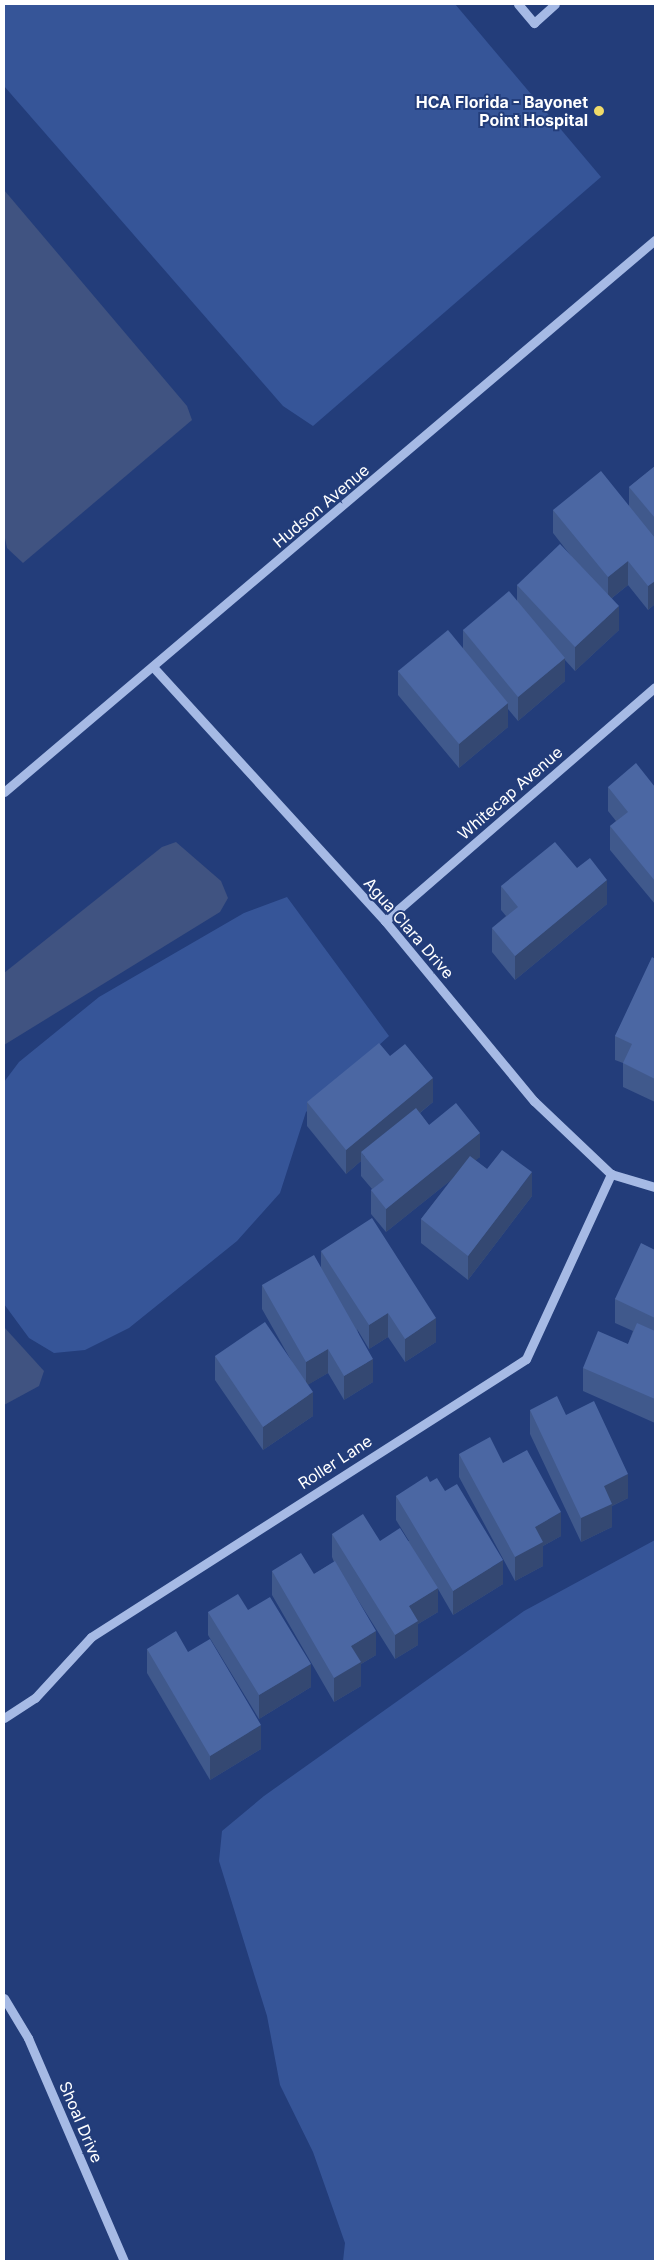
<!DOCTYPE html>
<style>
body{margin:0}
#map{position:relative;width:659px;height:2265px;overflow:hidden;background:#233d7a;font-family:Inter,sans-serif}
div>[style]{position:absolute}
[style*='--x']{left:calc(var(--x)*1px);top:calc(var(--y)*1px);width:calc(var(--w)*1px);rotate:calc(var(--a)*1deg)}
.green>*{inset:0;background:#365598}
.water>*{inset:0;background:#405381}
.minor>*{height:9px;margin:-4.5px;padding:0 4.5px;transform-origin:4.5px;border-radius:4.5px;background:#a6bae5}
.wall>*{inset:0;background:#40598c}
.shaded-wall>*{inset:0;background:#344872}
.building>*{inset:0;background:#4b67a3}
.dots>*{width:14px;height:14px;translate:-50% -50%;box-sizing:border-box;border:2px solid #233d7a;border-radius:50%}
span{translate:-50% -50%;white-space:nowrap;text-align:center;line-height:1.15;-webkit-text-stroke:4px #233d7a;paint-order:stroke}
.poi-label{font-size:16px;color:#fff;font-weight:700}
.right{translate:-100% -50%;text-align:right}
.street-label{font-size:16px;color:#fff}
.frame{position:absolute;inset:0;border:5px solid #fff;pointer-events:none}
</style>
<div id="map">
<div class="green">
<div style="clip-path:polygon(4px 4px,455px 4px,601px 177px,313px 426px,283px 406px,4px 86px)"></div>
<div style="clip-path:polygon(287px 897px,389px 1036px,306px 1112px,280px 1193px,237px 1241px,129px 1328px,85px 1350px,54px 1353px,29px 1338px,4px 1304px,4px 1082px,19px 1062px,99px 997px,244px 913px)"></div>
<div style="clip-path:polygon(655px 1540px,655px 2261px,343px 2261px,345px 2243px,313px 2152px,280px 2085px,267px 2016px,219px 1861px,222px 1831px,264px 1796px,524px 1611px)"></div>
</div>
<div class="water">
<div style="clip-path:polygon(4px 190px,187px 406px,192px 420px,23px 563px,7px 548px,4px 533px)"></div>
<div style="clip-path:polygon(176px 842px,221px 881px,228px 898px,220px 912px,4px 1045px,4px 973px,162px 847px)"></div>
<div style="clip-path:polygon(4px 1327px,44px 1371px,39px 1386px,4px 1405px)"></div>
</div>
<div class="minor">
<div style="--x:518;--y:4;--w:25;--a:50"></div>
<div style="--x:534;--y:23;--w:28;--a:-42"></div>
<div style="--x:154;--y:668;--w:343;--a:47.6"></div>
<div style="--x:385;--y:921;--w:234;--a:50.4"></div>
<div style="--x:534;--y:1101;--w:106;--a:43.5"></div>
<div style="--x:611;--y:1174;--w:46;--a:16.5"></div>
<div style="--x:4;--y:792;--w:854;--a:-40.3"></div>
<div style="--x:385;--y:921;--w:357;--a:-40.9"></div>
<div style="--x:4;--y:1718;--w:37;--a:-33"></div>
<div style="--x:35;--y:1698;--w:83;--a:-47.4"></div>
<div style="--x:91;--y:1637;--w:516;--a:-32.58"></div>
<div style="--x:526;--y:1359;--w:204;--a:-65.3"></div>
<div style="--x:4;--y:1998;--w:47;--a:59"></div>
<div style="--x:28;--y:2038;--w:243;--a:66.7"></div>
</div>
<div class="wall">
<div style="clip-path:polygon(655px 466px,655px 604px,648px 610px,628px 585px,612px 598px,619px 630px,575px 671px,565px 660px,565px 681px,518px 721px,508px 709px,508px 727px,459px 768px,398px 695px,398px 671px,463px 648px,463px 630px,517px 601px,517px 585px,571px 556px,553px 533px,553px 510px,629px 506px,629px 487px)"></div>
<div style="clip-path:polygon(655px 751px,655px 777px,654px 776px,654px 752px)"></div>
<div style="clip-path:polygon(608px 787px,655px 787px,655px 904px,610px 850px,610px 826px,616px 821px,608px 811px)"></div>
<div style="clip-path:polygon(577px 868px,607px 904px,515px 980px,492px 952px,492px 928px,506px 916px,501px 910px,501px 886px)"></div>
<div style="clip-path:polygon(655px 959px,655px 1102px,623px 1087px,623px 1063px,615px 1060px,615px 1036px)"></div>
<div style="clip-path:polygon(390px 1056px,433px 1102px,420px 1113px,429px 1125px,480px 1157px,475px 1160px,487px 1169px,532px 1196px,468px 1280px,421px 1243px,421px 1219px,451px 1180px,386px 1232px,371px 1214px,371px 1190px,372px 1189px,361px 1176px,361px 1161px,346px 1174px,307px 1126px,307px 1102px)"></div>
<div style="clip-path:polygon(655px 1250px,655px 1423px,583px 1391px,583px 1368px,628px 1344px,633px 1331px,615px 1323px,615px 1299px)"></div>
<div style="clip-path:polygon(321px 1251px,436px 1342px,405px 1362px,388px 1337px,369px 1349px,357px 1329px,373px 1382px,344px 1400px,328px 1373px,307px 1385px,313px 1416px,263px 1450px,215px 1380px,215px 1356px,292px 1362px,262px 1309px,262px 1285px,321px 1268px)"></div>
<div style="clip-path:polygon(530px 1410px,566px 1415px,628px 1498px,612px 1506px,612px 1527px,581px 1542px,530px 1434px)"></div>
<div style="clip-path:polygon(459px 1454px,503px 1463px,561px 1536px,543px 1546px,543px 1566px,515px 1581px,459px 1477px)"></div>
<div style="clip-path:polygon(430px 1482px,503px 1584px,453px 1615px,438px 1589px,438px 1612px,418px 1624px,418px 1645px,395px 1659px,351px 1589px,376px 1655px,361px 1664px,361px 1686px,334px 1702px,272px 1595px,272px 1571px,314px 1574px,334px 1562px,332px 1557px,332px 1534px,380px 1541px,409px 1541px,396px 1520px,396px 1496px)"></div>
<div style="clip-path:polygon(248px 1610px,311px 1687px,259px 1719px,208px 1635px,208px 1612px)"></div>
<div style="clip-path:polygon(147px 1649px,188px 1652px,261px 1749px,210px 1780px,147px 1673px)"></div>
</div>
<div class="shaded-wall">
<div style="clip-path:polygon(628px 561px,628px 585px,608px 601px,608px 577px)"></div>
<div style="clip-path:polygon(655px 581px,655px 604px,648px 610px,648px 586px)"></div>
<div style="clip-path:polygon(619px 606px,619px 630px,575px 671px,575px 647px)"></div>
<div style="clip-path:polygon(565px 658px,565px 681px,518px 721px,518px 697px)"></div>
<div style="clip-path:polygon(508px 703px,508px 727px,459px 768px,459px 744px)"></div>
<div style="clip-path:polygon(607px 880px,607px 904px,515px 980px,515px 956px)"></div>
<div style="clip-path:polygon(433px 1078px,433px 1102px,365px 1157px,361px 1152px,361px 1161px,346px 1174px,346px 1150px)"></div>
<div style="clip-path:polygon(480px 1133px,480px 1157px,386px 1232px,386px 1209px)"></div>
<div style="clip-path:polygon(532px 1172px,532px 1196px,468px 1280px,468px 1256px)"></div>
<div style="clip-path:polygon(388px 1313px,388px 1337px,369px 1349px,369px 1325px)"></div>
<div style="clip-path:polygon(436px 1318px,436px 1342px,405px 1362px,405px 1339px)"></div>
<div style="clip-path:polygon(328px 1349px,328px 1373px,306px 1386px,306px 1362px)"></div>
<div style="clip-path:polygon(373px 1359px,373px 1382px,344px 1400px,344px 1376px)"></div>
<div style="clip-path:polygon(313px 1392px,313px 1416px,263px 1450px,263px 1427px)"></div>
<div style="clip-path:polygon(628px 1474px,628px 1498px,612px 1506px,612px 1527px,581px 1542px,581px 1518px,604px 1486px)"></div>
<div style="clip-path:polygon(561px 1512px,561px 1536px,543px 1546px,543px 1566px,515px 1581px,515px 1557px,535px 1527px)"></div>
<div style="clip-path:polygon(503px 1560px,503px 1584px,453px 1615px,453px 1591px)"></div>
<div style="clip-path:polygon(438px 1588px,438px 1612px,418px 1624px,418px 1645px,395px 1659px,395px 1635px,409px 1606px)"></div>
<div style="clip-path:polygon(376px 1631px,376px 1655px,361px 1664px,361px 1686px,334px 1702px,334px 1678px,351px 1646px)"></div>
<div style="clip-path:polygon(311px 1664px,311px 1687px,259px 1719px,259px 1695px)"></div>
<div style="clip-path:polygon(261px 1725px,261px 1749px,210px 1780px,210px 1756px)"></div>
</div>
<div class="building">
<div style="clip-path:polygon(655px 466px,655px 518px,629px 487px)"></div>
<div style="clip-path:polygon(601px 471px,655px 538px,655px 581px,648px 586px,628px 561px,608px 577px,553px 510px)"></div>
<div style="clip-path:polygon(560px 544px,619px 606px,575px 647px,517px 585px)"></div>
<div style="clip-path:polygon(509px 591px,565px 658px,518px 697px,463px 630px)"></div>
<div style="clip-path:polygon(448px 630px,508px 703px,459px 744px,398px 671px)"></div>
<div style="clip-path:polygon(636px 763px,655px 787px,655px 881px,610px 826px,628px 812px,608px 787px)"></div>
<div style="clip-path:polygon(555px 842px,577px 868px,590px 858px,607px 880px,515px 956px,492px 928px,518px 907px,501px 886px)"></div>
<div style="clip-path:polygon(652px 957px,655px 959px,655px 1079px,623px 1063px,632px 1044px,615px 1036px)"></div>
<div style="clip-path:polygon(379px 1043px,390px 1056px,405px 1044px,433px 1078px,346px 1150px,307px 1102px)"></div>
<div style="clip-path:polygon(456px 1103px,480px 1133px,386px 1209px,371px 1190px,384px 1180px,361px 1152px,416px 1108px,429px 1125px)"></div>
<div style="clip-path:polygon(502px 1150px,532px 1172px,468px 1256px,421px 1219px,470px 1156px,487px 1169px)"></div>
<div style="clip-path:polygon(372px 1218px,436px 1318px,405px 1339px,388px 1313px,369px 1325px,321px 1251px)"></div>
<div style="clip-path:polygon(641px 1243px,655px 1250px,655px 1318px,615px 1299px)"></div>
<div style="clip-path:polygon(314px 1255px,373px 1359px,344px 1376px,328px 1349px,306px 1362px,262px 1285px)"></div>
<div style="clip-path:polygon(265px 1322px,313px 1392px,263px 1427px,215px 1356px)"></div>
<div style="clip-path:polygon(637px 1323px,655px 1331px,655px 1399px,583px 1368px,598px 1331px,628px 1344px)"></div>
<div style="clip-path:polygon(557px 1396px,566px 1415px,594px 1401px,628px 1474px,604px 1486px,612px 1504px,581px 1518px,530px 1410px)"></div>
<div style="clip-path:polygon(490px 1437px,503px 1463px,527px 1450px,561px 1512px,535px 1527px,543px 1542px,515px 1557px,459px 1454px)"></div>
<div style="clip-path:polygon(427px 1476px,430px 1482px,437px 1478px,445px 1491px,457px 1484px,503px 1560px,453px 1591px,396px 1496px)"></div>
<div style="clip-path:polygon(363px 1514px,380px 1541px,400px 1528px,438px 1588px,409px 1606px,418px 1621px,395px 1635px,332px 1534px)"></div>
<div style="clip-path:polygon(301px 1553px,314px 1574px,335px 1561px,376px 1631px,351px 1646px,361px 1662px,334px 1678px,272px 1571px)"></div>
<div style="clip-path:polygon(238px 1594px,248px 1610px,270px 1597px,311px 1664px,259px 1695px,208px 1612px)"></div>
<div style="clip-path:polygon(176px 1631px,188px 1652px,210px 1639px,261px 1725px,210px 1756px,147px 1649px)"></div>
</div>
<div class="dots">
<div style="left:599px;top:111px;background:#f0db69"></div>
</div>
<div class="poi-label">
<span class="right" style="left:588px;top:111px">HCA Florida - Bayonet<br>Point Hospital</span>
</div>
<div class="street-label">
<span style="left:321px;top:506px;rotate:-40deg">Hudson Avenue</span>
<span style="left:510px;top:793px;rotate:-41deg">Whitecap Avenue</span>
<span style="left:409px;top:928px;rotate:49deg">Agua Clara Drive</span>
<span style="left:335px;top:1462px;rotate:-33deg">Roller Lane</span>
<span style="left:81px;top:2122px;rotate:67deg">Shoal Drive</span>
</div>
<div class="frame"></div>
</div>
